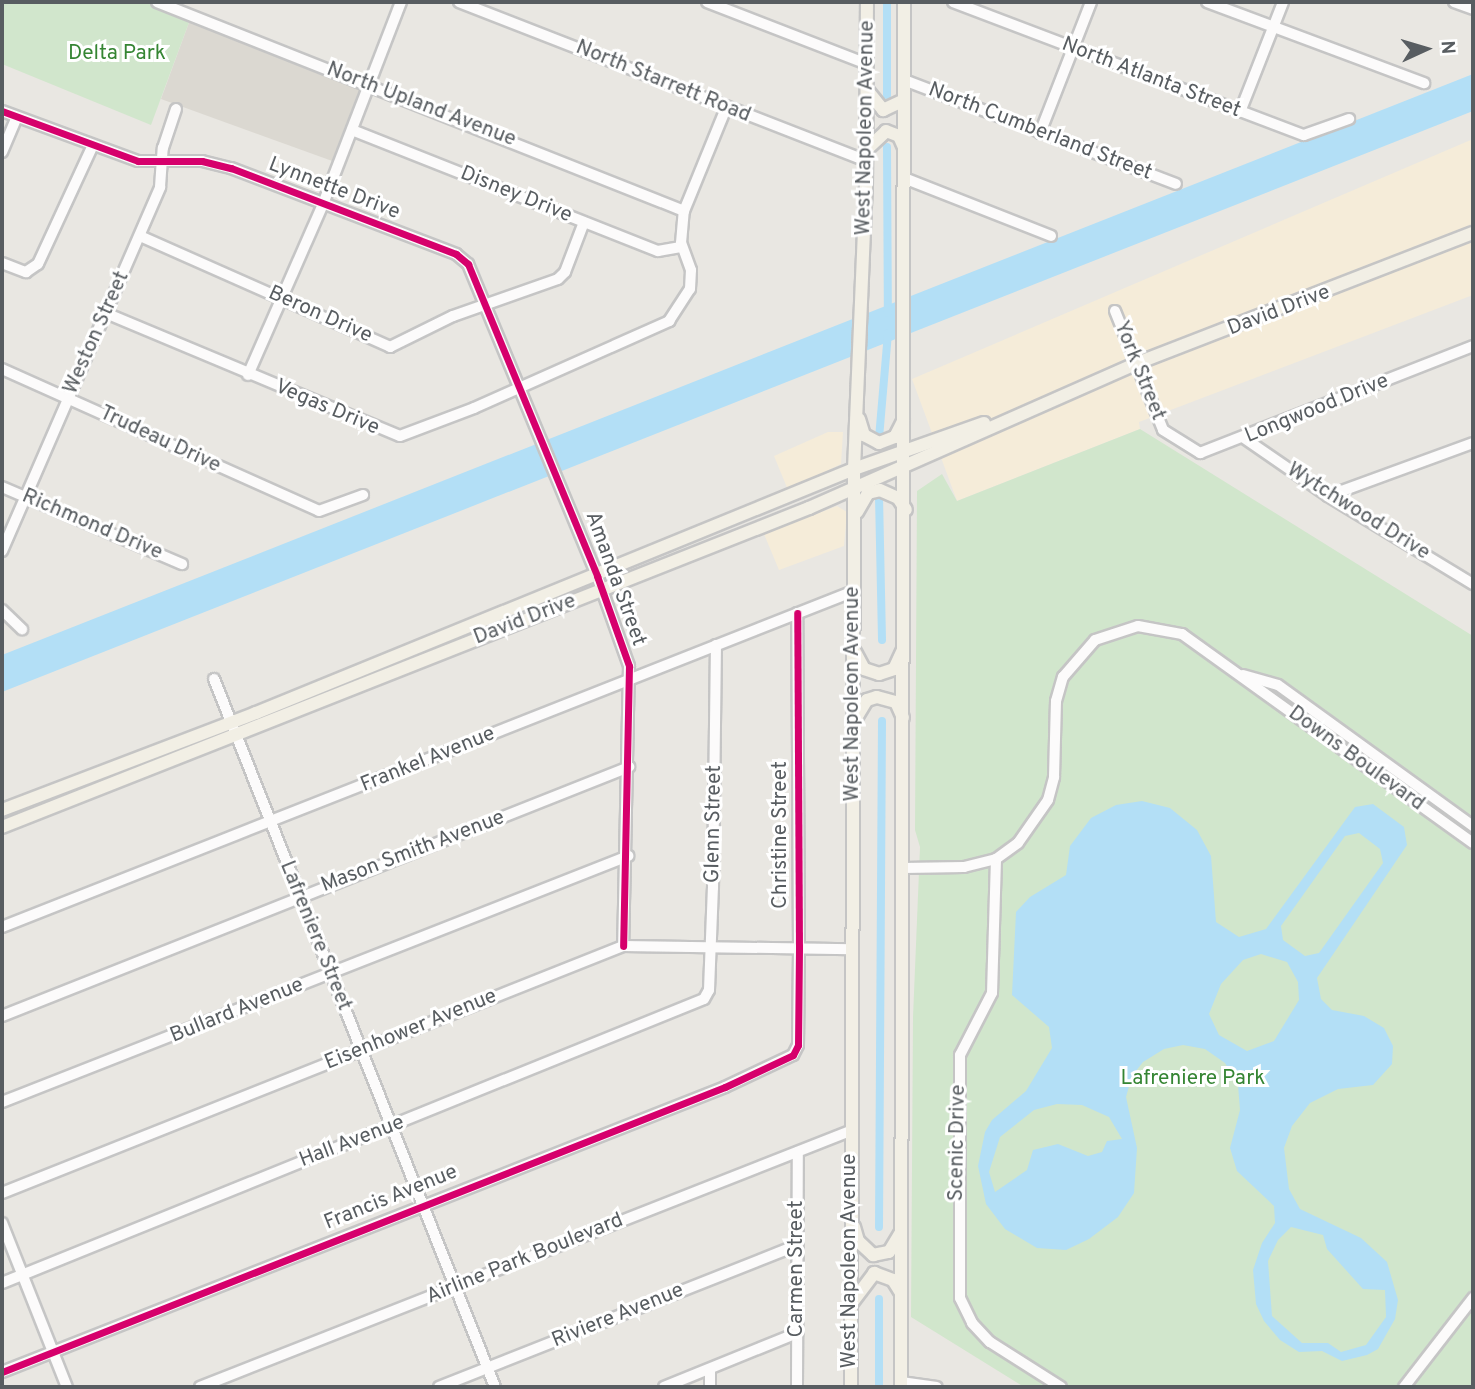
<!DOCTYPE html>
<style>
body{margin:0}
#map{position:relative;width:1475px;height:1389px;overflow:hidden;background:#e9e7e2;font-family:Overpass,sans-serif}
div>[style]{position:absolute}
[style*='--x']{left:calc(var(--x)*1px);top:calc(var(--y)*1px);width:calc(var(--w)*1px);rotate:calc(var(--a)*1deg)}
.commercial>*{inset:0;background:#f5ecd9}
.education>*{inset:0;background:#dbd8d1}
.green>*{inset:0;background:#d1e6cc}
.water>*{inset:0;background:#b3dff6}
.canal>*{height:8px;margin:-4px;padding:0 4px;transform-origin:4px;border-radius:4px;background:#b3dff6}
.roads{filter:drop-shadow(2px 0 #c5c5c5) drop-shadow(-2px 0 #c5c5c5) drop-shadow(0 2px #c5c5c5) drop-shadow(0 -2px #c5c5c5)}
.minor>*{height:10px;margin:-5px;padding:0 5px;transform-origin:5px;border-radius:5px;background:#fcfbfb}
.major>*{height:12px;margin:-6px;padding:0 6px;transform-origin:6px;border-radius:6px;background:#f2efe5}
.cycleway>*{height:7px;margin:-3.5px;padding:0 3.5px;transform-origin:3.5px;border-radius:3.5px;background:#d6006c}
span{translate:-50% -50%;white-space:nowrap;text-align:center;line-height:1.15;-webkit-text-stroke:6px #fff;paint-order:stroke}
.park-label{font-size:21px;color:#358533}
.street-label{font-size:21px;color:#585d61}
.frame{position:absolute;inset:0;border:4px solid #585d61;pointer-events:none}
.north{position:absolute;left:1391px;top:14px;width:70px;height:70px;-webkit-text-stroke:5px #fff;paint-order:stroke;rotate:86deg;font-size:19px;font-weight:700;line-height:28px;text-align:center;color:#585d61}
.north::after{content:'';display:block;margin:auto;width:24px;height:32px;background:#585d61;clip-path:polygon(50% 0,100% 100%,50% 72%,0 100%)}
</style>
<div id="map">
<div class="commercial">
<div style="clip-path:polygon(1473px 139px,1473px 295px,1139px 422px,1140px 429px,957px 501px,912px 379px)"></div>
<div style="clip-path:polygon(828px 432px,843px 432px,841px 464px,788px 490px,774px 456px)"></div>
<div style="clip-path:polygon(837px 506px,847px 512px,844px 546px,779px 570px,764px 534px)"></div>
</div>
<div class="education">
<div style="clip-path:polygon(191px 17px,363px 86px,335px 162px,161px 99px)"></div>
</div>
<div class="green">
<div style="clip-path:polygon(2px 2px,152px 2px,191px 17px,151px 125px,2px 64px)"></div>
<div style="clip-path:polygon(1140px 429px,1473px 636px,1473px 1387px,1024px 1387px,911px 1317px,913px 1017px,920px 847px,915px 830px,917px 491px,942px 474px,957px 501px)"></div>
</div>
<div class="water">
<div style="clip-path:polygon(1473px 74px,1473px 111px,2px 692px,2px 655px)"></div>
<div style="clip-path:polygon(evenodd,1142px 801px,1170px 808px,1197px 830px,1211px 856px,1216px 922px,1239px 937px,1266px 929px,1355px 807px,1373px 804px,1404px 827px,1407px 845px,1317px 978px,1321px 999px,1332px 1010px,1364px 1016px,1384px 1028px,1393px 1046px,1392px 1064px,1373px 1085px,1338px 1089px,1310px 1103px,1292px 1126px,1284px 1148px,1289px 1189px,1300px 1209px,1361px 1238px,1387px 1262px,1398px 1300px,1395px 1319px,1378px 1349px,1367px 1355px,1342px 1361px,1322px 1351px,1299px 1352px,1280px 1340px,1264px 1321px,1256px 1304px,1253px 1270px,1262px 1243px,1275px 1223px,1274px 1206px,1237px 1171px,1230px 1148px,1240px 1110px,1238px 1085px,1225px 1063px,1205px 1049px,1183px 1045px,1164px 1049px,1143px 1062px,1132px 1076px,1126px 1097px,1137px 1148px,1134px 1193px,1118px 1217px,1089px 1239px,1066px 1250px,1037px 1248px,1005px 1229px,986px 1204px,978px 1166px,985px 1132px,992px 1120px,1026px 1091px,1052px 1048px,1049px 1027px,1012px 995px,1016px 912px,1030px 897px,1066px 875px,1070px 846px,1091px 818px,1116px 805px,1142px 801px,1359px 833px,1380px 849px,1383px 863px,1319px 953px,1305px 956px,1283px 940px,1281px 926px,1345px 836px,1359px 833px,1142px 801px,1261px 954px,1287px 962px,1298px 982px,1299px 1000px,1274px 1041px,1247px 1051px,1219px 1035px,1209px 1014px,1221px 984px,1243px 960px,1261px 954px,1142px 801px,1057px 1104px,1082px 1105px,1109px 1117px,1122px 1139px,1107px 1141px,1102px 1152px,1088px 1156px,1058px 1144px,1033px 1150px,1027px 1170px,995px 1192px,989px 1172px,1000px 1137px,1034px 1110px,1057px 1104px,1142px 801px,1291px 1227px,1323px 1235px,1327px 1249px,1363px 1289px,1385px 1290px,1386px 1317px,1366px 1345px,1341px 1352px,1328px 1343px,1302px 1343px,1272px 1316px,1268px 1261px,1278px 1240px,1291px 1227px)"></div>
</div>
<div class="canal">
<div style="--x:887;--y:95;--w:93;--a:-90"></div>
<div style="--x:887;--y:147;--w:166;--a:89.7"></div>
<div style="--x:879;--y:438;--w:105;--a:-85.1"></div>
<div style="--x:879;--y:496;--w:144;--a:88.8"></div>
<div style="--x:879;--y:1227;--w:506;--a:-89.66"></div>
<div style="--x:879;--y:1387;--w:88;--a:-90"></div>
</div>
<div class="roads">
<div class="minor">
<div style="--x:157;--y:2;--w:567;--a:21.63"></div>
<div style="--x:459;--y:2;--w:437;--a:21.3"></div>
<div style="--x:707;--y:2;--w:172;--a:21.2"></div>
<div style="--x:953;--y:2;--w:375;--a:20.8"></div>
<div style="--x:1304;--y:135;--w:48;--a:-19.6"></div>
<div style="--x:1207;--y:2;--w:232;--a:20.5"></div>
<div style="--x:1454;--y:2;--w:20;--a:20"></div>
<div style="--x:904;--y:80;--w:291;--a:20.9"></div>
<div style="--x:2;--y:111;--w:145;--a:20.2"></div>
<div style="--x:138;--y:161;--w:64;--a:0"></div>
<div style="--x:202;--y:161;--w:30;--a:14"></div>
<div style="--x:231;--y:168;--w:241;--a:20.9"></div>
<div style="--x:456;--y:254;--w:16;--a:40"></div>
<div style="--x:468;--y:264;--w:338;--a:67.5"></div>
<div style="--x:597;--y:576;--w:96;--a:70.4"></div>
<div style="--x:629;--y:666;--w:280;--a:91.2"></div>
<div style="--x:1240;--y:112;--w:118;--a:-68.6"></div>
<div style="--x:352;--y:130;--w:329;--a:21.6"></div>
<div style="--x:658;--y:251;--w:23;--a:-10"></div>
<div style="--x:1040;--y:133;--w:141;--a:-68.7"></div>
<div style="--x:2;--y:152;--w:38;--a:-67"></div>
<div style="--x:904;--y:178;--w:158;--a:21.5"></div>
<div style="--x:140;--y:236;--w:274;--a:23.9"></div>
<div style="--x:390;--y:347;--w:70;--a:-26.2"></div>
<div style="--x:453;--y:316;--w:111;--a:-19.4"></div>
<div style="--x:558;--y:279;--w:10;--a:-45"></div>
<div style="--x:565;--y:272;--w:53;--a:-69.2"></div>
<div style="--x:2;--y:263;--w:26;--a:21"></div>
<div style="--x:26;--y:272;--w:14;--a:-34"></div>
<div style="--x:38;--y:264;--w:131;--a:-65.2"></div>
<div style="--x:1115;--y:311;--w:128;--a:68"></div>
<div style="--x:1163;--y:430;--w:44;--a:31.9"></div>
<div style="--x:1200;--y:453;--w:293;--a:-21.4"></div>
<div style="--x:108;--y:314;--w:316;--a:22.7"></div>
<div style="--x:400;--y:436;--w:79;--a:-20.7"></div>
<div style="--x:474;--y:408;--w:214;--a:-24"></div>
<div style="--x:669;--y:321;--w:38;--a:-57"></div>
<div style="--x:690;--y:289;--w:19;--a:-87"></div>
<div style="--x:691;--y:270;--w:29;--a:-110"></div>
<div style="--x:681;--y:243;--w:32;--a:-85"></div>
<div style="--x:684;--y:211;--w:111;--a:-67.8"></div>
<div style="--x:2;--y:369;--w:347;--a:24.1"></div>
<div style="--x:319;--y:511;--w:47;--a:-20"></div>
<div style="--x:248;--y:375;--w:187;--a:-66.3"></div>
<div style="--x:323;--y:204;--w:217;--a:-68.9"></div>
<div style="--x:1244;--y:438;--w:102;--a:34.6"></div>
<div style="--x:1328;--y:496;--w:170;--a:31.3"></div>
<div style="--x:2;--y:487;--w:196;--a:23.2"></div>
<div style="--x:1328;--y:496;--w:154;--a:-20.1"></div>
<div style="--x:2;--y:551;--w:397;--a:-66.5"></div>
<div style="--x:160;--y:187;--w:39;--a:-86"></div>
<div style="--x:163;--y:148;--w:41;--a:-71.6"></div>
<div style="--x:2;--y:610;--w:28;--a:44"></div>
<div style="--x:1243;--y:675;--w:36;--a:16"></div>
<div style="--x:1278;--y:685;--w:241;--a:35.9"></div>
<div style="--x:214;--y:679;--w:762;--a:68.35"></div>
<div style="--x:996;--y:859;--w:134;--a:91.7"></div>
<div style="--x:992;--y:993;--w:70;--a:117.3"></div>
<div style="--x:960;--y:1055;--w:243;--a:90"></div>
<div style="--x:960;--y:1298;--w:28;--a:64"></div>
<div style="--x:972;--y:1323;--w:26;--a:47"></div>
<div style="--x:990;--y:1342;--w:84;--a:32.4"></div>
<div style="--x:904;--y:868;--w:60;--a:-1"></div>
<div style="--x:964;--y:867;--w:33;--a:-14"></div>
<div style="--x:996;--y:859;--w:27;--a:-36"></div>
<div style="--x:1018;--y:843;--w:52;--a:-55.1"></div>
<div style="--x:1048;--y:800;--w:24;--a:-75"></div>
<div style="--x:1054;--y:777;--w:76;--a:-88.5"></div>
<div style="--x:1056;--y:701;--w:25;--a:-74"></div>
<div style="--x:1063;--y:677;--w:49;--a:-49.1"></div>
<div style="--x:1095;--y:640;--w:45;--a:-18"></div>
<div style="--x:1138;--y:626;--w:45;--a:10.3"></div>
<div style="--x:1182;--y:634;--w:358;--a:35.7"></div>
<div style="--x:2;--y:927;--w:916;--a:-21.52"></div>
<div style="--x:2;--y:1016;--w:675;--a:-21.66"></div>
<div style="--x:2;--y:1102;--w:673;--a:-21.45"></div>
<div style="--x:2;--y:1193;--w:668;--a:-21.69"></div>
<div style="--x:623;--y:946;--w:229;--a:0.8"></div>
<div style="--x:2;--y:1223;--w:176;--a:68.4"></div>
<div style="--x:2;--y:1283;--w:757;--a:-22.03"></div>
<div style="--x:704;--y:999;--w:10;--a:-61"></div>
<div style="--x:709;--y:990;--w:102;--a:-87.8"></div>
<div style="--x:713;--y:888;--w:243;--a:-89.3"></div>
<div style="--x:710;--y:1369;--w:18;--a:90"></div>
<div style="--x:2;--y:1372;--w:777;--a:-21.51"></div>
<div style="--x:725;--y:1087;--w:75;--a:-25.2"></div>
<div style="--x:793;--y:1055;--w:11;--a:-63"></div>
<div style="--x:798;--y:1045;--w:97;--a:-89.4"></div>
<div style="--x:799;--y:948;--w:335;--a:-90.3"></div>
<div style="--x:901;--y:1382;--w:36;--a:8"></div>
<div style="--x:200;--y:1387;--w:699;--a:-21.5"></div>
<div style="--x:439;--y:1387;--w:385;--a:-21.6"></div>
<div style="--x:664;--y:1387;--w:144;--a:-22.1"></div>
<div style="--x:797;--y:1387;--w:235;--a:-89.8"></div>
<div style="--x:1404;--y:1387;--w:113;--a:-52.2"></div>
</div>
<div class="major">
<div style="--x:867;--y:90;--w:26;--a:51"></div>
<div style="--x:883;--y:110;--w:23;--a:-25"></div>
<div style="--x:867;--y:149;--w:26;--a:-43"></div>
<div style="--x:886;--y:131;--w:14;--a:21"></div>
<div style="--x:899;--y:136;--w:12;--a:66"></div>
<div style="--x:859;--y:419;--w:17;--a:73"></div>
<div style="--x:864;--y:435;--w:17;--a:28"></div>
<div style="--x:879;--y:443;--w:17;--a:-21"></div>
<div style="--x:895;--y:437;--w:18;--a:-63"></div>
<div style="--x:857;--y:512;--w:22;--a:-60"></div>
<div style="--x:868;--y:493;--w:12;--a:-14"></div>
<div style="--x:880;--y:490;--w:20;--a:24"></div>
<div style="--x:898;--y:498;--w:14;--a:56"></div>
<div style="--x:855;--y:652;--w:19;--a:62"></div>
<div style="--x:864;--y:669;--w:16;--a:18"></div>
<div style="--x:879;--y:674;--w:16;--a:-18"></div>
<div style="--x:894;--y:669;--w:21;--a:-65"></div>
<div style="--x:856;--y:718;--w:21;--a:-59"></div>
<div style="--x:867;--y:700;--w:10;--a:-17"></div>
<div style="--x:877;--y:697;--w:20;--a:15"></div>
<div style="--x:896;--y:702;--w:17;--a:66"></div>
<div style="--x:2;--y:810;--w:272;--a:-20.9"></div>
<div style="--x:256;--y:713;--w:646;--a:-22.2"></div>
<div style="--x:854;--y:469;--w:138;--a:-19.5"></div>
<div style="--x:2;--y:827;--w:868;--a:-21.57"></div>
<div style="--x:809;--y:508;--w:356;--a:-23.8"></div>
<div style="--x:1135;--y:364;--w:362;--a:-21.2"></div>
<div style="--x:854;--y:1227;--w:15;--a:74"></div>
<div style="--x:858;--y:1241;--w:21;--a:43"></div>
<div style="--x:873;--y:1255;--w:16;--a:-11"></div>
<div style="--x:889;--y:1252;--w:21;--a:-59"></div>
<div style="--x:851;--y:1304;--w:39;--a:-53"></div>
<div style="--x:874;--y:1273;--w:20;--a:20"></div>
<div style="--x:893;--y:1280;--w:15;--a:58"></div>
<div style="--x:851;--y:1387;--w:918;--a:-89.81"></div>
<div style="--x:854;--y:469;--w:282;--a:-87.6"></div>
<div style="--x:866;--y:187;--w:185;--a:-89.7"></div>
<div style="--x:901;--y:1387;--w:1385;--a:-89.88"></div>
</div>
</div>
<div class="cycleway">
<div style="--x:2;--y:111;--w:145;--a:20.2"></div>
<div style="--x:138;--y:161;--w:64;--a:0"></div>
<div style="--x:202;--y:161;--w:30;--a:14"></div>
<div style="--x:231;--y:168;--w:241;--a:20.9"></div>
<div style="--x:456;--y:254;--w:16;--a:40"></div>
<div style="--x:468;--y:264;--w:338;--a:67.5"></div>
<div style="--x:597;--y:576;--w:96;--a:70.4"></div>
<div style="--x:629;--y:666;--w:280;--a:91.2"></div>
<div style="--x:2;--y:1372;--w:777;--a:-21.51"></div>
<div style="--x:725;--y:1087;--w:75;--a:-25.2"></div>
<div style="--x:793;--y:1055;--w:11;--a:-63"></div>
<div style="--x:798;--y:1045;--w:97;--a:-89.4"></div>
<div style="--x:799;--y:948;--w:335;--a:-90.3"></div>
</div>
<div class="park-label">
<span style="left:117px;top:54px">Delta Park</span>
<span style="left:1193px;top:1079px">Lafreniere Park</span>
</div>
<div class="street-label">
<span style="left:1151px;top:78px;rotate:21deg">North Atlanta Street</span>
<span style="left:663px;top:82px;rotate:22deg">North Starrett Road</span>
<span style="left:421px;top:105px;rotate:21deg">North Upland Avenue</span>
<span style="left:866px;top:128px;rotate:-89deg">West Napoleon Avenue</span>
<span style="left:1040px;top:132px;rotate:21deg">North Cumberland Street</span>
<span style="left:334px;top:189px;rotate:21deg">Lynnette Drive</span>
<span style="left:516px;top:195px;rotate:22deg">Disney Drive</span>
<span style="left:1279px;top:311px;rotate:-21deg">David Drive</span>
<span style="left:320px;top:315px;rotate:24deg">Beron Drive</span>
<span style="left:97px;top:333px;rotate:-66deg">Weston Street</span>
<span style="left:1139px;top:371px;rotate:68deg">York Street</span>
<span style="left:327px;top:408px;rotate:23deg">Vegas Drive</span>
<span style="left:1317px;top:409px;rotate:-22deg">Longwood Drive</span>
<span style="left:160px;top:440px;rotate:25deg">Trudeau Drive</span>
<span style="left:1358px;top:512px;rotate:32deg">Wytchwood Drive</span>
<span style="left:92px;top:525px;rotate:23deg">Richmond Drive</span>
<span style="left:615px;top:579px;rotate:70deg">Amanda Street</span>
<span style="left:525px;top:620px;rotate:-21deg">David Drive</span>
<span style="left:853px;top:694px;rotate:-90deg">West Napoleon Avenue</span>
<span style="left:1356px;top:759px;rotate:36deg">Downs Boulevard</span>
<span style="left:428px;top:760px;rotate:-22deg">Frankel Avenue</span>
<span style="left:714px;top:824px;rotate:-89deg">Glenn Street</span>
<span style="left:781px;top:835px;rotate:-90deg">Christine Street</span>
<span style="left:413px;top:852px;rotate:-21deg">Mason Smith Avenue</span>
<span style="left:315px;top:936px;rotate:68deg">Lafreniere Street</span>
<span style="left:237px;top:1011px;rotate:-22deg">Bullard Avenue</span>
<span style="left:411px;top:1030px;rotate:-22deg">Eisenhower Avenue</span>
<span style="left:352px;top:1142px;rotate:-21deg">Hall Avenue</span>
<span style="left:958px;top:1143px;rotate:-89deg">Scenic Drive</span>
<span style="left:391px;top:1198px;rotate:-22deg">Francis Avenue</span>
<span style="left:525px;top:1259px;rotate:-22deg">Airline Park Boulevard</span>
<span style="left:850px;top:1261px;rotate:-90deg">West Napoleon Avenue</span>
<span style="left:797px;top:1269px;rotate:-90deg">Carmen Street</span>
<span style="left:618px;top:1316px;rotate:-22deg">Riviere Avenue</span>
</div>
<div class="frame"></div>
<div class="north">N</div>
</div>
